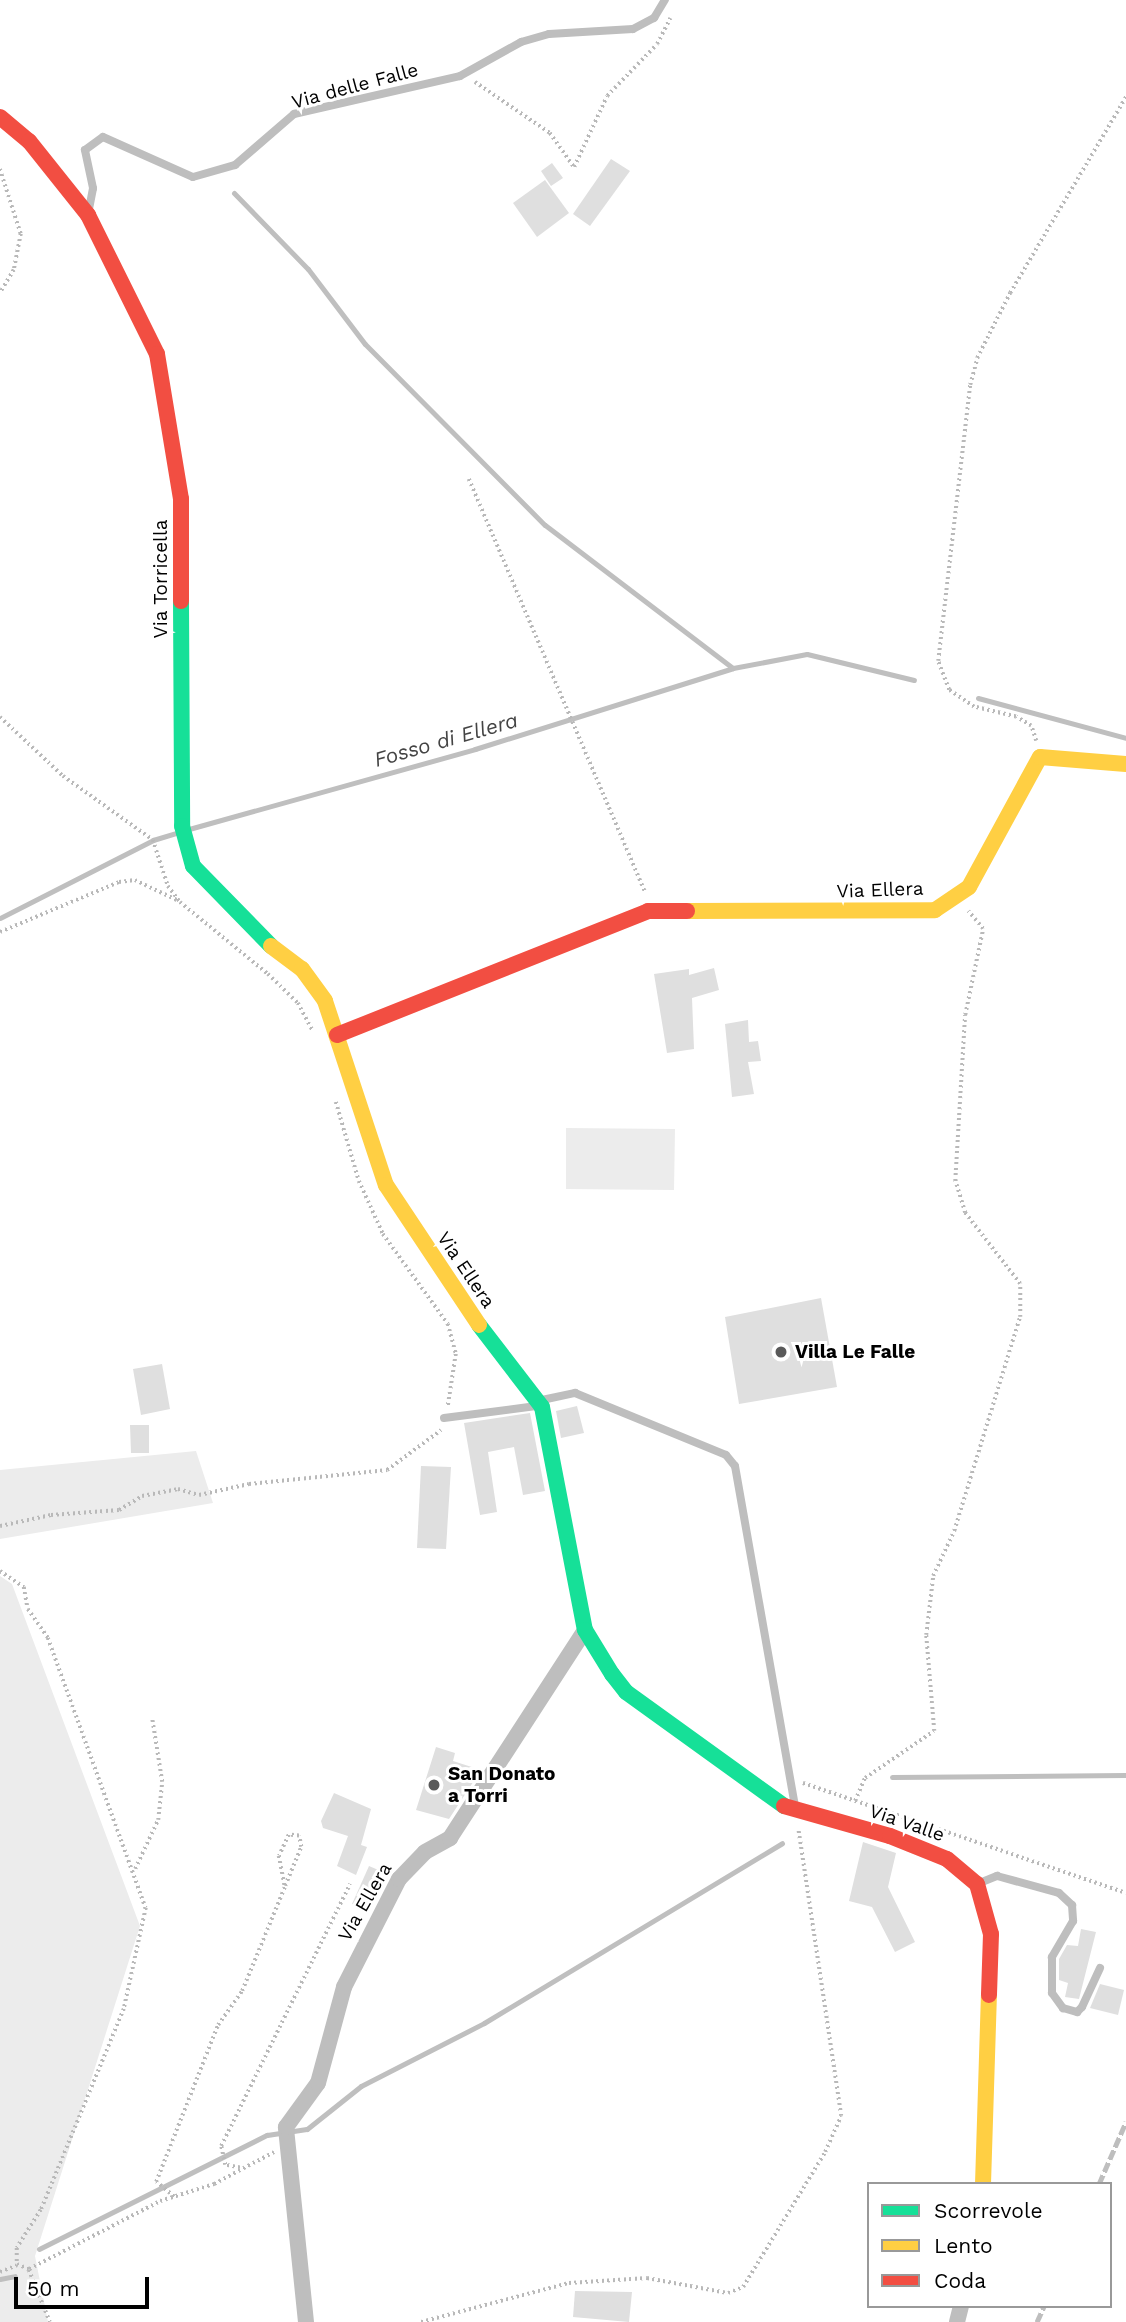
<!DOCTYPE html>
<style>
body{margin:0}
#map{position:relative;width:1126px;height:2322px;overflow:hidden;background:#fff;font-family:"Work Sans",sans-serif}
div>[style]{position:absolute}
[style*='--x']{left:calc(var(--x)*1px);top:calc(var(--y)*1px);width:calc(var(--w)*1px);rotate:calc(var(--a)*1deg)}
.green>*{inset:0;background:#ececec}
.stream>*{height:5px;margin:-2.5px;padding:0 2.5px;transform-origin:2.5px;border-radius:2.5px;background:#bfbfbf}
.building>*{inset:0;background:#dfdfdf}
.path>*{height:3.5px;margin-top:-1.75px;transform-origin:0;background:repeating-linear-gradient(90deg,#b9b9b9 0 2px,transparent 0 5.5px)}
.lane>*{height:8px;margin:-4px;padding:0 4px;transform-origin:4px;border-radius:4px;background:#bebebe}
.street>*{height:16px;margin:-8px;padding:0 8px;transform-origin:8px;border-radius:8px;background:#bebebe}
.fast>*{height:16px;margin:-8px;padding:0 8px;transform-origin:8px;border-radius:8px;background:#16e098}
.slow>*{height:16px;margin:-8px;padding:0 8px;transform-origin:8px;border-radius:8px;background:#ffcf43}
.jam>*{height:16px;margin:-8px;padding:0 8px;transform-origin:8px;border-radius:8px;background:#f24e42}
.rail>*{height:5px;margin-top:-2.5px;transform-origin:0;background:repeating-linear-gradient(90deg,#bebebe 0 10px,transparent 0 13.5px)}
.dots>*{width:19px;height:19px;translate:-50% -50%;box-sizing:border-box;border:4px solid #fff;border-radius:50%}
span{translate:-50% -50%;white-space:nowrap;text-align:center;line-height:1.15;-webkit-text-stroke:6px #fff;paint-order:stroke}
.street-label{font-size:19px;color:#000}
.poi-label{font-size:19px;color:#000;font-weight:700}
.left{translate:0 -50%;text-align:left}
.water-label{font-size:21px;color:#444;font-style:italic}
.legend{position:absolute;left:867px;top:2182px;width:245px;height:126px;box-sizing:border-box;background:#fff;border:2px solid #999;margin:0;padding:9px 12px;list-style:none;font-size:21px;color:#000}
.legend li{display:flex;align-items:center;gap:14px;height:35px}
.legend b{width:35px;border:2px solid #999}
.scale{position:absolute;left:14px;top:2277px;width:135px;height:32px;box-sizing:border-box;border:4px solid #000;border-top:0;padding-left:9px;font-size:21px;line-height:24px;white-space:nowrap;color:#000;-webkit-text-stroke:5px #fff;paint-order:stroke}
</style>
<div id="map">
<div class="green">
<div style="clip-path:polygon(566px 1128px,675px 1129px,674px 1190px,566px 1189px)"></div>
<div style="clip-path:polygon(196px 1451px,213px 1503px,0 1539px,0 1470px)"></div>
<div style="clip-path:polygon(0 1576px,12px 1584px,140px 1926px,35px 2256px,48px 2322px,0 2322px)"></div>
</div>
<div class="stream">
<div style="--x:234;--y:193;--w:106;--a:45.8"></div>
<div style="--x:308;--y:269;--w:94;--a:52.8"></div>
<div style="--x:365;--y:344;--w:255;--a:45.2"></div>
<div style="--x:545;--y:525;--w:236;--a:37.3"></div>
<div style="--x:978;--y:698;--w:153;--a:15.1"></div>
<div style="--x:189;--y:829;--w:297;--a:-15.6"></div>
<div style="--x:475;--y:749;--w:270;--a:-17.4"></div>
<div style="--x:733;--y:668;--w:75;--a:-10.7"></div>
<div style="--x:807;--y:654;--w:110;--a:13.7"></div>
<div style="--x:0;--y:918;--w:172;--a:-27"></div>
<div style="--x:153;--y:840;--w:28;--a:-17"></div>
<div style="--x:892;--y:1777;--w:234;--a:-0.5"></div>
<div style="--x:39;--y:2249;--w:255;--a:-26.6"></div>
<div style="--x:267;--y:2135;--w:40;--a:-8.5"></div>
<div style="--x:307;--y:2129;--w:69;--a:-38.5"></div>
<div style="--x:361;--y:2086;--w:138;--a:-27.1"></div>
<div style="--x:484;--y:2023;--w:348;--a:-31.1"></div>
<div style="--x:0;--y:2279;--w:15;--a:-11"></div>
</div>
<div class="building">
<div style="clip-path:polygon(611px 159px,630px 171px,590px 226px,573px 214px)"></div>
<div style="clip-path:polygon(552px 163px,563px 178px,551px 186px,541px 171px)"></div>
<div style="clip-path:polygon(545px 180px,569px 213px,537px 237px,513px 203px)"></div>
<div style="clip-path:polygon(714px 968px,719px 990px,692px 998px,694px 1049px,667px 1053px,654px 974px,689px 969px,689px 975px)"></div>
<div style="clip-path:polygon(748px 1020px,749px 1042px,758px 1041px,761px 1061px,748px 1062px,754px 1094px,732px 1097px,725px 1024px)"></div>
<div style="clip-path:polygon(821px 1298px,837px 1387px,739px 1404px,725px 1317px)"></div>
<div style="clip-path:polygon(162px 1364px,170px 1409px,141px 1415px,133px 1369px)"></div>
<div style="clip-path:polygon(577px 1406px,584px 1433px,561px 1438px,556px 1411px)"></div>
<div style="clip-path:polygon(530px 1413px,545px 1491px,523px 1495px,514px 1447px,488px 1452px,497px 1512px,480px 1515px,464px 1423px)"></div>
<div style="clip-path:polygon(130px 1425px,149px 1425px,149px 1453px,131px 1453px)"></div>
<div style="clip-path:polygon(421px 1466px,451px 1467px,446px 1549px,417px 1548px)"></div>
<div style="clip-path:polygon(436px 1747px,455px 1753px,453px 1761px,481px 1770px,449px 1819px,416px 1810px)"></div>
<div style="clip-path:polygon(334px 1793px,371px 1809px,361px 1845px,367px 1847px,356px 1875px,337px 1866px,348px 1836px,323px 1828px,321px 1821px)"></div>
<div style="clip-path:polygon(863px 1842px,896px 1853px,888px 1887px,915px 1942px,895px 1952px,872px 1907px,849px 1901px)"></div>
<div style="clip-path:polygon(369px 1866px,383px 1872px,366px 1909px,352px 1904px)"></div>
<div style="clip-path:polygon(1081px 1929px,1096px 1932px,1079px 1999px,1065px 1997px,1068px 1983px,1059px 1980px,1059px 1959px,1067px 1945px,1078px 1946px)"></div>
<div style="clip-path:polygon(1100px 1984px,1124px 1990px,1118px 2015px,1090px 2008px)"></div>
<div style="clip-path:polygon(575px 2291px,632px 2292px,629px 2322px,573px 2317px)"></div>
</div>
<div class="path">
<div style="--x:475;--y:82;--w:91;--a:34.2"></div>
<div style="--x:550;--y:133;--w:42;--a:54.8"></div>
<div style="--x:574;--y:167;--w:78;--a:-65.1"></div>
<div style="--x:607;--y:96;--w:72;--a:-46.1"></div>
<div style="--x:657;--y:44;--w:29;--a:-63"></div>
<div style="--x:0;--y:169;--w:68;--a:72.1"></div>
<div style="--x:21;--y:234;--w:37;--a:101"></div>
<div style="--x:14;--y:270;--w:27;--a:121"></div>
<div style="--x:469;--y:479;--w:450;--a:66.9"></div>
<div style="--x:0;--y:717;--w:86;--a:43.1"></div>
<div style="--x:63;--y:776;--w:110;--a:35.4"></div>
<div style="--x:153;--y:840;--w:48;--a:71.9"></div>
<div style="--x:168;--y:886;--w:20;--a:53"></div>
<div style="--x:180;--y:902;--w:114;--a:39.3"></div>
<div style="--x:268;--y:974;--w:42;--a:44"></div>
<div style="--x:298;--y:1003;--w:32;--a:62"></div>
<div style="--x:1036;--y:741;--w:16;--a:-108"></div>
<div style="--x:1031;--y:726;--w:17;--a:-149"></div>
<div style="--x:1016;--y:717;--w:43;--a:-166.6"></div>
<div style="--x:974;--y:707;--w:30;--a:-146"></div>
<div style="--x:949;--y:690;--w:31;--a:-111"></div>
<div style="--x:938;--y:661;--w:278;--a:-83.4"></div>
<div style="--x:970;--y:385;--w:28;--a:-75"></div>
<div style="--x:977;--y:358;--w:73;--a:-63.1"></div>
<div style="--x:1010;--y:293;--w:228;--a:-59.4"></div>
<div style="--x:0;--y:932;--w:129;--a:-22.8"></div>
<div style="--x:119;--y:882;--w:16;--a:-7"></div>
<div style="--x:135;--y:880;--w:49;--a:25.5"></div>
<div style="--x:336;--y:1102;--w:82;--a:73.8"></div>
<div style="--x:359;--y:1181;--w:58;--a:65.6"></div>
<div style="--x:383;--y:1234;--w:111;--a:54.2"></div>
<div style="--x:448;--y:1324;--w:31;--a:75"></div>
<div style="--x:456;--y:1354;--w:53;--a:98.7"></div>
<div style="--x:0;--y:1526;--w:52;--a:-12.2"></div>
<div style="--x:51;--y:1515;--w:68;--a:-4.2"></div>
<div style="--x:119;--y:1510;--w:27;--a:-31"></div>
<div style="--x:142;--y:1496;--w:37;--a:-11"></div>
<div style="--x:178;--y:1489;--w:22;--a:16"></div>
<div style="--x:199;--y:1495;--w:51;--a:-12.4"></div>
<div style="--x:249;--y:1484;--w:139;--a:-5.8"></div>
<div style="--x:387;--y:1470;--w:67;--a:-36.5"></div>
<div style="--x:0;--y:1571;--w:29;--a:34"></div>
<div style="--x:24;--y:1587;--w:22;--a:80"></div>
<div style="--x:28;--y:1609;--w:35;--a:55"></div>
<div style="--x:48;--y:1638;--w:287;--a:70.1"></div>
<div style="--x:146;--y:1908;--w:103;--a:102.3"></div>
<div style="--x:124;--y:2009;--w:217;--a:112.4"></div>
<div style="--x:41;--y:2210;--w:45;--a:122.3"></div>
<div style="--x:17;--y:2248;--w:16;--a:90"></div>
<div style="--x:17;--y:2264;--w:13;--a:23"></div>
<div style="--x:29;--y:2269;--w:148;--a:-27.4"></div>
<div style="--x:160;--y:2201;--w:57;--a:-17.5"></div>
<div style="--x:214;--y:2184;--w:68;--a:-28.1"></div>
<div style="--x:803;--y:1783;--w:341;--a:18.8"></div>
<div style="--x:855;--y:1801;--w:25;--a:-67"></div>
<div style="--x:865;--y:1778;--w:83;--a:-34.3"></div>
<div style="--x:934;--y:1731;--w:96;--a:-94.8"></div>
<div style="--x:926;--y:1635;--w:59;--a:-83.2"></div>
<div style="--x:933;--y:1576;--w:50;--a:-65"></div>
<div style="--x:954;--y:1531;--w:224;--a:-72.9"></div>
<div style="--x:1020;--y:1317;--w:33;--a:-90"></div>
<div style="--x:1020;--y:1284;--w:90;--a:-127.8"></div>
<div style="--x:965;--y:1213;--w:34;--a:-107"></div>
<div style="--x:955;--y:1181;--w:166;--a:-86.6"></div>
<div style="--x:965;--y:1015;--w:88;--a:-78.2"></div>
<div style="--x:983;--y:929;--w:23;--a:-130"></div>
<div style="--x:135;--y:1869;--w:54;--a:-64.9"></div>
<div style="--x:158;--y:1820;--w:38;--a:-84"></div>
<div style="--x:162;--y:1782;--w:64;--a:-99"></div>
<div style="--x:240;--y:2168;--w:15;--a:-169"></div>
<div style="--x:225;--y:2165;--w:19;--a:-102"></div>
<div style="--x:221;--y:2146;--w:292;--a:-63.8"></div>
<div style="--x:174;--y:2197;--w:23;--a:-140"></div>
<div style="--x:156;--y:2182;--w:169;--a:-68.5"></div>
<div style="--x:218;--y:2025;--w:42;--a:-54.8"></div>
<div style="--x:242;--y:1991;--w:113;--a:-67.7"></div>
<div style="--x:285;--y:1886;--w:42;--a:-67.7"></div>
<div style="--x:301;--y:1847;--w:11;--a:-100"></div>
<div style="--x:299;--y:1836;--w:10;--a:-174"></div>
<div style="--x:289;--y:1835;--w:23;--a:115"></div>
<div style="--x:279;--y:1856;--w:31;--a:79"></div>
<div style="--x:29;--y:2270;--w:56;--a:68"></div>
<div style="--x:0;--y:2272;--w:18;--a:-22"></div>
<div style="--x:421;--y:2322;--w:153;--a:-14.8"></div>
<div style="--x:569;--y:2283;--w:78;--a:-3.7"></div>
<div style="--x:647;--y:2278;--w:82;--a:10.5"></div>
<div style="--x:728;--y:2293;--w:16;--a:-22"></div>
<div style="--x:743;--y:2287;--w:158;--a:-58.7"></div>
<div style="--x:825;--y:2152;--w:39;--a:-66"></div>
<div style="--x:841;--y:2116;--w:290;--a:-98.5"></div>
</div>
<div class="lane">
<div style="--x:89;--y:209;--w:21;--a:-79"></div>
<div style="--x:93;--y:188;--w:39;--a:-102"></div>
<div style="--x:85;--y:150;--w:22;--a:-36"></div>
<div style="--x:103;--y:137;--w:98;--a:24"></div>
<div style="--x:193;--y:177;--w:44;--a:-15.9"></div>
<div style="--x:235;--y:165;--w:78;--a:-40.8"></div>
<div style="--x:294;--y:114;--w:170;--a:-12.9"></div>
<div style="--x:460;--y:76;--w:70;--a:-29.1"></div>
<div style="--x:521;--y:42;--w:29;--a:-16"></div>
<div style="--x:549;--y:34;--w:84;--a:-3.4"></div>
<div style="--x:633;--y:29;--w:24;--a:-28"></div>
<div style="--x:654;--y:18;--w:21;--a:-59"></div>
<div style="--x:542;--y:1400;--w:34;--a:-12"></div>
<div style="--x:575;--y:1393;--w:163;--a:22.3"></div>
<div style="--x:726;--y:1455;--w:14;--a:51"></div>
<div style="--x:735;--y:1466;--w:346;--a:80"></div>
<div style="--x:444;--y:1418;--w:93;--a:-7.4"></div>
<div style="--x:977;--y:1884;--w:22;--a:-22"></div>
<div style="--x:997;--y:1876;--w:64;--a:15.3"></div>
<div style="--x:1059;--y:1893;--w:18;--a:43"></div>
<div style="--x:1072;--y:1905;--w:16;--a:86"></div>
<div style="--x:1073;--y:1921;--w:42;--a:120.3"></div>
<div style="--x:1052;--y:1957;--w:36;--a:90"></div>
<div style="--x:1052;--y:1993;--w:19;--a:54"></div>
<div style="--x:1063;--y:2008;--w:15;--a:16"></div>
<div style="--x:1077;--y:2012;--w:7;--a:-45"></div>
<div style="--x:1082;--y:2007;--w:43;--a:-65.2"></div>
</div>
<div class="street">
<div style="--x:306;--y:2322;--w:196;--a:-95.9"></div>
<div style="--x:286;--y:2127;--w:54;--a:-54"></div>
<div style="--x:318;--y:2083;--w:99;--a:-74.8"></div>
<div style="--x:344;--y:1987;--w:121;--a:-63"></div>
<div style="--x:399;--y:1879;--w:37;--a:-46"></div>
<div style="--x:425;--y:1852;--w:29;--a:-29"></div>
<div style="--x:450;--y:1838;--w:248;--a:-57"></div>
<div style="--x:957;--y:2322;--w:16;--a:-76"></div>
</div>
<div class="fast">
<div style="--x:181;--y:601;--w:225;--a:89.7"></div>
<div style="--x:182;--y:826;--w:41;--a:74.6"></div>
<div style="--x:193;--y:866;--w:112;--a:45.7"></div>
<div style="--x:479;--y:1325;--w:103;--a:52.5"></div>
<div style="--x:542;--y:1407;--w:227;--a:79.1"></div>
<div style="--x:585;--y:1630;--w:52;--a:58.5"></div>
<div style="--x:612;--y:1674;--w:23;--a:52"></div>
<div style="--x:626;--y:1692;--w:195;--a:35.8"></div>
</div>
<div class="slow">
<div style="--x:687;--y:911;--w:248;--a:-0.2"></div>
<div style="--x:935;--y:910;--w:41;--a:-34.1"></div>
<div style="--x:969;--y:887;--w:148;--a:-61.4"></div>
<div style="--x:1040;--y:757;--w:86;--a:4.7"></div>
<div style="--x:271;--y:946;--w:39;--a:37"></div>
<div style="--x:302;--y:969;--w:39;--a:54"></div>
<div style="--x:325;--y:1001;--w:194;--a:71.7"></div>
<div style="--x:386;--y:1185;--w:168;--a:56.4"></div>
<div style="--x:983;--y:2184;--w:189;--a:-88.2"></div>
</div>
<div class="jam">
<div style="--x:0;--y:117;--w:38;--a:40"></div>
<div style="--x:29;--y:141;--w:95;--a:51.4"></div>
<div style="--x:88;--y:215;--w:155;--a:63.6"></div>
<div style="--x:157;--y:354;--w:147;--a:80.6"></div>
<div style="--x:181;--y:499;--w:102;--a:90"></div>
<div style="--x:337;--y:1035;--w:335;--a:-21.7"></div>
<div style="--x:648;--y:911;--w:39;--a:0"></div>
<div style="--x:784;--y:1806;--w:110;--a:15.8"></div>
<div style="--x:890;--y:1836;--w:61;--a:22"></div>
<div style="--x:947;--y:1859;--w:39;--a:40"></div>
<div style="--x:977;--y:1884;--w:52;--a:74.4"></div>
<div style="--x:991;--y:1934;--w:61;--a:91.9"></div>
</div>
<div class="rail">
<div style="--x:1099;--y:2184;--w:68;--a:-66.5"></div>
<div style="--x:1037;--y:2322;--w:17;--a:-66"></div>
</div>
<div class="dots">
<div style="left:781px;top:1352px;background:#595959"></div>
<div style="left:434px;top:1785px;background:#595959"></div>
</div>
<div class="street-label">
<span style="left:355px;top:86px;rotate:-15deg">Via delle Falle</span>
<span style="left:161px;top:579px;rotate:-90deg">Via Torricella</span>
<span style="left:880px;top:890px;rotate:-2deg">Via Ellera</span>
<span style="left:466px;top:1270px;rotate:56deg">Via Ellera</span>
<span style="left:907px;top:1823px;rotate:19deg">Via Valle</span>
<span style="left:365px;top:1902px;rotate:-60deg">Via Ellera</span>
</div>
<div class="poi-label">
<span class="left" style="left:795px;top:1352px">Villa Le Falle</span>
<span class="left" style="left:448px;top:1785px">San Donato<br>a Torri</span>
</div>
<div class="water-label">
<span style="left:446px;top:740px;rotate:-16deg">Fosso di Ellera</span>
</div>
<ul class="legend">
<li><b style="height:9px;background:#16e098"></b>Scorrevole</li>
<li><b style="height:9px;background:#ffcf43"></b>Lento</li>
<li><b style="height:9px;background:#f24e42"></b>Coda</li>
</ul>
<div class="scale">50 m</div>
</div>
